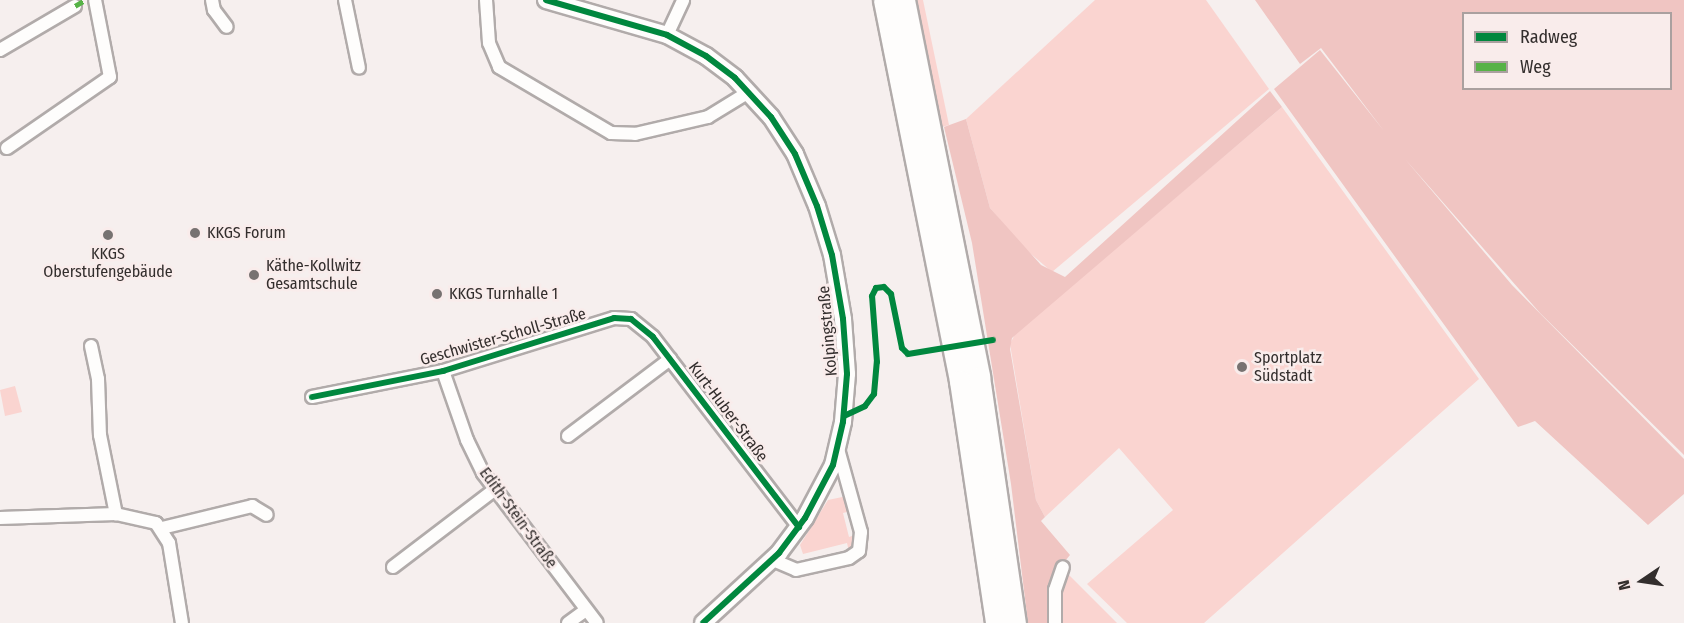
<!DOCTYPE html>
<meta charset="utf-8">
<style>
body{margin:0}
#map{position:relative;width:1684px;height:623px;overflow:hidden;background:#f6efee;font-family:"Fira Sans Condensed",sans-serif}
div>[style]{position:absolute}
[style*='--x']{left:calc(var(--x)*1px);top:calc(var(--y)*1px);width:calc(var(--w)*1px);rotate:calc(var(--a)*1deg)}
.green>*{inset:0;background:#fad4d0}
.forest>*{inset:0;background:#f0c5c2}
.roads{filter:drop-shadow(2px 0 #b1abaa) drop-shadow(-2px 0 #b1abaa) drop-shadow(0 2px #b1abaa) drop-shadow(0 -2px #b1abaa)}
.street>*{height:12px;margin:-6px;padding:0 6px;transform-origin:6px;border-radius:6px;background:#fefdfc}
.secondary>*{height:16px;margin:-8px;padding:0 8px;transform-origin:8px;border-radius:8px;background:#fefdfc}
.highway>*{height:21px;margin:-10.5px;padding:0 10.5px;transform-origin:10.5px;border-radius:10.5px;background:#fefdfc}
.quiet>*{height:4.5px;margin-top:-2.25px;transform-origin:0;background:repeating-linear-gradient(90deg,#56b246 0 9px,transparent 0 13.5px)}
.cycleway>*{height:6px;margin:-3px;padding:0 3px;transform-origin:3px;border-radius:3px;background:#00873e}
.dots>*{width:16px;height:16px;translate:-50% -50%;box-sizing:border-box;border:3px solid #f9eceb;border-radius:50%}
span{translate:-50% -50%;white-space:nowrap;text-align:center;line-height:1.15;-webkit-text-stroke:5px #f9eceb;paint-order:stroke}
.poi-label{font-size:16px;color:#332e2d}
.left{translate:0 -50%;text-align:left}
.street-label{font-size:16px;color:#332e2d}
.legend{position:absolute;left:1462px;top:12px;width:210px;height:78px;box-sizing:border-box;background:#f9eceb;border:2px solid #aaa09f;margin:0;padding:8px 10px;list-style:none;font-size:18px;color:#332e2d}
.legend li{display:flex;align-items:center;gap:12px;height:30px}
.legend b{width:30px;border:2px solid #aaa09f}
.north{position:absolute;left:1612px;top:551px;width:60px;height:60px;-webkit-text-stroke:4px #f9eceb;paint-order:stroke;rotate:257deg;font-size:16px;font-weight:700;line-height:24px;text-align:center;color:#332e2d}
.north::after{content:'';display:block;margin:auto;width:21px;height:27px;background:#332e2d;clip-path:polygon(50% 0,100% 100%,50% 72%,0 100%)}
</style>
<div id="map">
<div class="green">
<div style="clip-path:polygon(915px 0,923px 0,949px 125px,942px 127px)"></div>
<div style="clip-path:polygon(1095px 0,1206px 0,1269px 89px,1052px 272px,1023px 247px,990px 208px,966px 119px)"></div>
<div style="clip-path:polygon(1282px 107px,1479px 379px,1204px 623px,1127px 623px,1087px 584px,1173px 510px,1119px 448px,1045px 517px,1036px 500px,1010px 344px,1015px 334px)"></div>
<div style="clip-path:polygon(15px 386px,22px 412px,5px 416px,0 390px)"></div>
<div style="clip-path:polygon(847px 496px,851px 511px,843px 513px,849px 537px,855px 535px,857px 545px,849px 552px,847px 543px,803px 554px,800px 545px,828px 500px)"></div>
<div style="clip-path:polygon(1066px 572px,1117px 623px,1058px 623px,1061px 581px)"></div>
</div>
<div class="forest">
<div style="clip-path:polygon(evenodd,1255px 0,1684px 0,1684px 455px,1540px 313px,1405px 159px,1512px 285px,1684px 459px,1684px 494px,1648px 525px,1535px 421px,1518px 427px,1274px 89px,1320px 50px,1384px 131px,1321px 48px,1300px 64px,1255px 0,1464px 14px,1670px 14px,1670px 88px,1464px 88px,1464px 14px)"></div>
<div style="clip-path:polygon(1270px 91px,1282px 107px,1012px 338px,1010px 349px,1036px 500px,1045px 517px,1041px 521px,1070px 555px,1061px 566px,1054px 623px,1028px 623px,1011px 484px,972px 243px,944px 127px,966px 119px,990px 208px,1041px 265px,1065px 277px)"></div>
</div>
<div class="roads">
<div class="street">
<div style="--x:212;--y:0;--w:10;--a:79"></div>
<div style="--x:214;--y:10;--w:21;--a:53"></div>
<div style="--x:345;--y:0;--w:69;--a:78.4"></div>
<div style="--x:486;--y:0;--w:43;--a:86"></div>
<div style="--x:489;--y:43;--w:26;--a:67"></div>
<div style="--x:499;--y:67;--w:130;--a:30.5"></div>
<div style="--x:611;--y:133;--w:24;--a:2"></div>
<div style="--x:635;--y:134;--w:75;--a:-13.1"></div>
<div style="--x:708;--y:117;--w:48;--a:-31.4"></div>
<div style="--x:667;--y:35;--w:38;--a:-65"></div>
<div style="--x:0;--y:50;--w:87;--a:-30.4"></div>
<div style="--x:7;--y:148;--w:125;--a:-34.6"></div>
<div style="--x:110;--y:77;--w:78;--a:-101"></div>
<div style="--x:91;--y:346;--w:34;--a:78"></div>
<div style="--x:98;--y:379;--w:56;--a:88"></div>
<div style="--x:100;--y:435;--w:81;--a:78.6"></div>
<div style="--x:443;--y:371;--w:73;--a:70.8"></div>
<div style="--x:467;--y:440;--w:37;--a:64"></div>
<div style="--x:483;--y:473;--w:188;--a:52.8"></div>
<div style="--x:312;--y:397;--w:134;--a:-11.2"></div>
<div style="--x:443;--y:371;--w:179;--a:-17.2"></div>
<div style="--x:614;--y:318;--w:17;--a:3"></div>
<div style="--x:631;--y:319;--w:28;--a:39"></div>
<div style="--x:653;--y:337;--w:240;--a:52.5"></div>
<div style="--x:568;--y:436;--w:128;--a:-37"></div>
<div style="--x:0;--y:518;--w:116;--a:-2"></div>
<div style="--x:116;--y:514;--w:41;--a:12.7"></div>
<div style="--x:156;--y:523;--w:24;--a:57"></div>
<div style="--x:169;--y:543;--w:81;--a:80.8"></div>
<div style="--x:162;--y:528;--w:93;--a:-13.7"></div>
<div style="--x:252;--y:506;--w:17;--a:31"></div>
<div style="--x:773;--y:560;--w:25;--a:23"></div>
<div style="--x:796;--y:570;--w:54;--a:-12.8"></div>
<div style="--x:849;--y:558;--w:12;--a:-35"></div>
<div style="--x:859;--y:551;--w:19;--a:-84"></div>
<div style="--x:861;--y:532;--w:86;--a:-105.5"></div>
<div style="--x:393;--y:567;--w:127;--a:-37.3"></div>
<div style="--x:568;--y:623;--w:22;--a:-36"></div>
<div style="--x:1055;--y:623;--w:33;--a:-90"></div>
<div style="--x:1055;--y:590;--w:24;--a:-71"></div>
</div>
<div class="secondary">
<div style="--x:546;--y:0;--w:126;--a:16.1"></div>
<div style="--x:667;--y:35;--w:44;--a:28.3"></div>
<div style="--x:706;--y:56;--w:36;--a:37"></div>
<div style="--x:735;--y:78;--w:53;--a:47.3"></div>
<div style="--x:771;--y:117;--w:44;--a:57"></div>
<div style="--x:795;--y:154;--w:56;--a:67.1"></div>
<div style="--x:817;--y:206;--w:51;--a:73"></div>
<div style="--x:832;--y:255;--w:65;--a:80.2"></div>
<div style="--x:843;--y:319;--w:55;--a:85.8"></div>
<div style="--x:847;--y:374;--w:48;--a:94.8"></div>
<div style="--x:843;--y:422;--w:44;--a:103.1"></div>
<div style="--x:833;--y:465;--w:60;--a:117.8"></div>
<div style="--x:805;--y:518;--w:44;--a:126.6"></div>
<div style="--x:779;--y:553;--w:103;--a:137.4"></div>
</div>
<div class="highway">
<div style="--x:884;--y:0;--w:389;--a:78.7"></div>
<div style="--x:960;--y:381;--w:245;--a:81.5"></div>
<div style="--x:904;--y:0;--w:384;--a:78.7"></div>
<div style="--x:979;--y:377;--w:249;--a:81.7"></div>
</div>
</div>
<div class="quiet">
<div style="--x:75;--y:6;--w:12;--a:-31"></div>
</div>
<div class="cycleway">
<div style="--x:546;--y:0;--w:126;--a:16.1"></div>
<div style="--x:667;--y:35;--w:44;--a:28.3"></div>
<div style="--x:706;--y:56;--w:36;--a:37"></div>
<div style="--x:735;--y:78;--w:53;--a:47.3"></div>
<div style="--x:771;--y:117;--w:44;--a:57"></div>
<div style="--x:795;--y:154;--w:56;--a:67.1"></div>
<div style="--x:817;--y:206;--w:51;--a:73"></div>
<div style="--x:832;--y:255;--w:65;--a:80.2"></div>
<div style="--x:843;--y:319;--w:55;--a:85.8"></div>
<div style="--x:847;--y:374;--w:48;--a:94.8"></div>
<div style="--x:843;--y:422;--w:44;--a:103.1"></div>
<div style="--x:833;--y:465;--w:60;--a:117.8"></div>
<div style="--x:805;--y:518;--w:44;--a:126.6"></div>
<div style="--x:779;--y:553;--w:103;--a:137.4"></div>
<div style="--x:312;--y:397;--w:134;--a:-11.2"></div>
<div style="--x:443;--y:371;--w:179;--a:-17.2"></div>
<div style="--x:614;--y:318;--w:17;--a:3"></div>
<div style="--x:631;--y:319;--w:28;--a:39"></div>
<div style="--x:653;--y:337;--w:240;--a:52.5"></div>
<div style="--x:844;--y:416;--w:23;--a:-25"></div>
<div style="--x:865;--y:406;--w:15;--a:-53"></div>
<div style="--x:874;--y:394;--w:32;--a:-85"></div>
<div style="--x:877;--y:362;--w:66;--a:-94.3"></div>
<div style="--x:872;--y:296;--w:9;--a:-63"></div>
<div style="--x:876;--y:288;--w:8;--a:-7"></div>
<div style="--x:884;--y:287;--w:10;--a:45"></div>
<div style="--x:891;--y:294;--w:55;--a:78.5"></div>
<div style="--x:902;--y:348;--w:8;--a:45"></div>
<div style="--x:908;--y:354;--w:86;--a:-9.4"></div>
</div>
<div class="dots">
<div style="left:195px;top:233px;background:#777271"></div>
<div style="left:108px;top:235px;background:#777271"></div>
<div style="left:254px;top:275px;background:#777271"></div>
<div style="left:437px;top:294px;background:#777271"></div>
<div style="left:1242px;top:367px;background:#777271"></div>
</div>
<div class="poi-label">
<span class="left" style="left:207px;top:233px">KKGS Forum</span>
<span style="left:108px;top:263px">KKGS<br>Oberstufengebäude</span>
<span class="left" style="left:266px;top:275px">Käthe-Kollwitz<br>Gesamtschule</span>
<span class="left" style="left:449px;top:294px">KKGS Turnhalle 1</span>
<span class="left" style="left:1254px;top:367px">Sportplatz<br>Südstadt</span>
</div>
<div class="street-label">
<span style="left:828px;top:331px;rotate:-95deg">Kolpingstraße</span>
<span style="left:503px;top:337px;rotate:-16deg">Geschwister-Scholl-Straße</span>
<span style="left:728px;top:412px;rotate:53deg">Kurt-Huber-Straße</span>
<span style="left:518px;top:518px;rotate:54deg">Edith-Stein-Straße</span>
</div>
<ul class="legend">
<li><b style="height:8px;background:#00873e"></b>Radweg</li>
<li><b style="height:8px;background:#56b246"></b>Weg</li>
</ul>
<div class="north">N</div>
</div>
